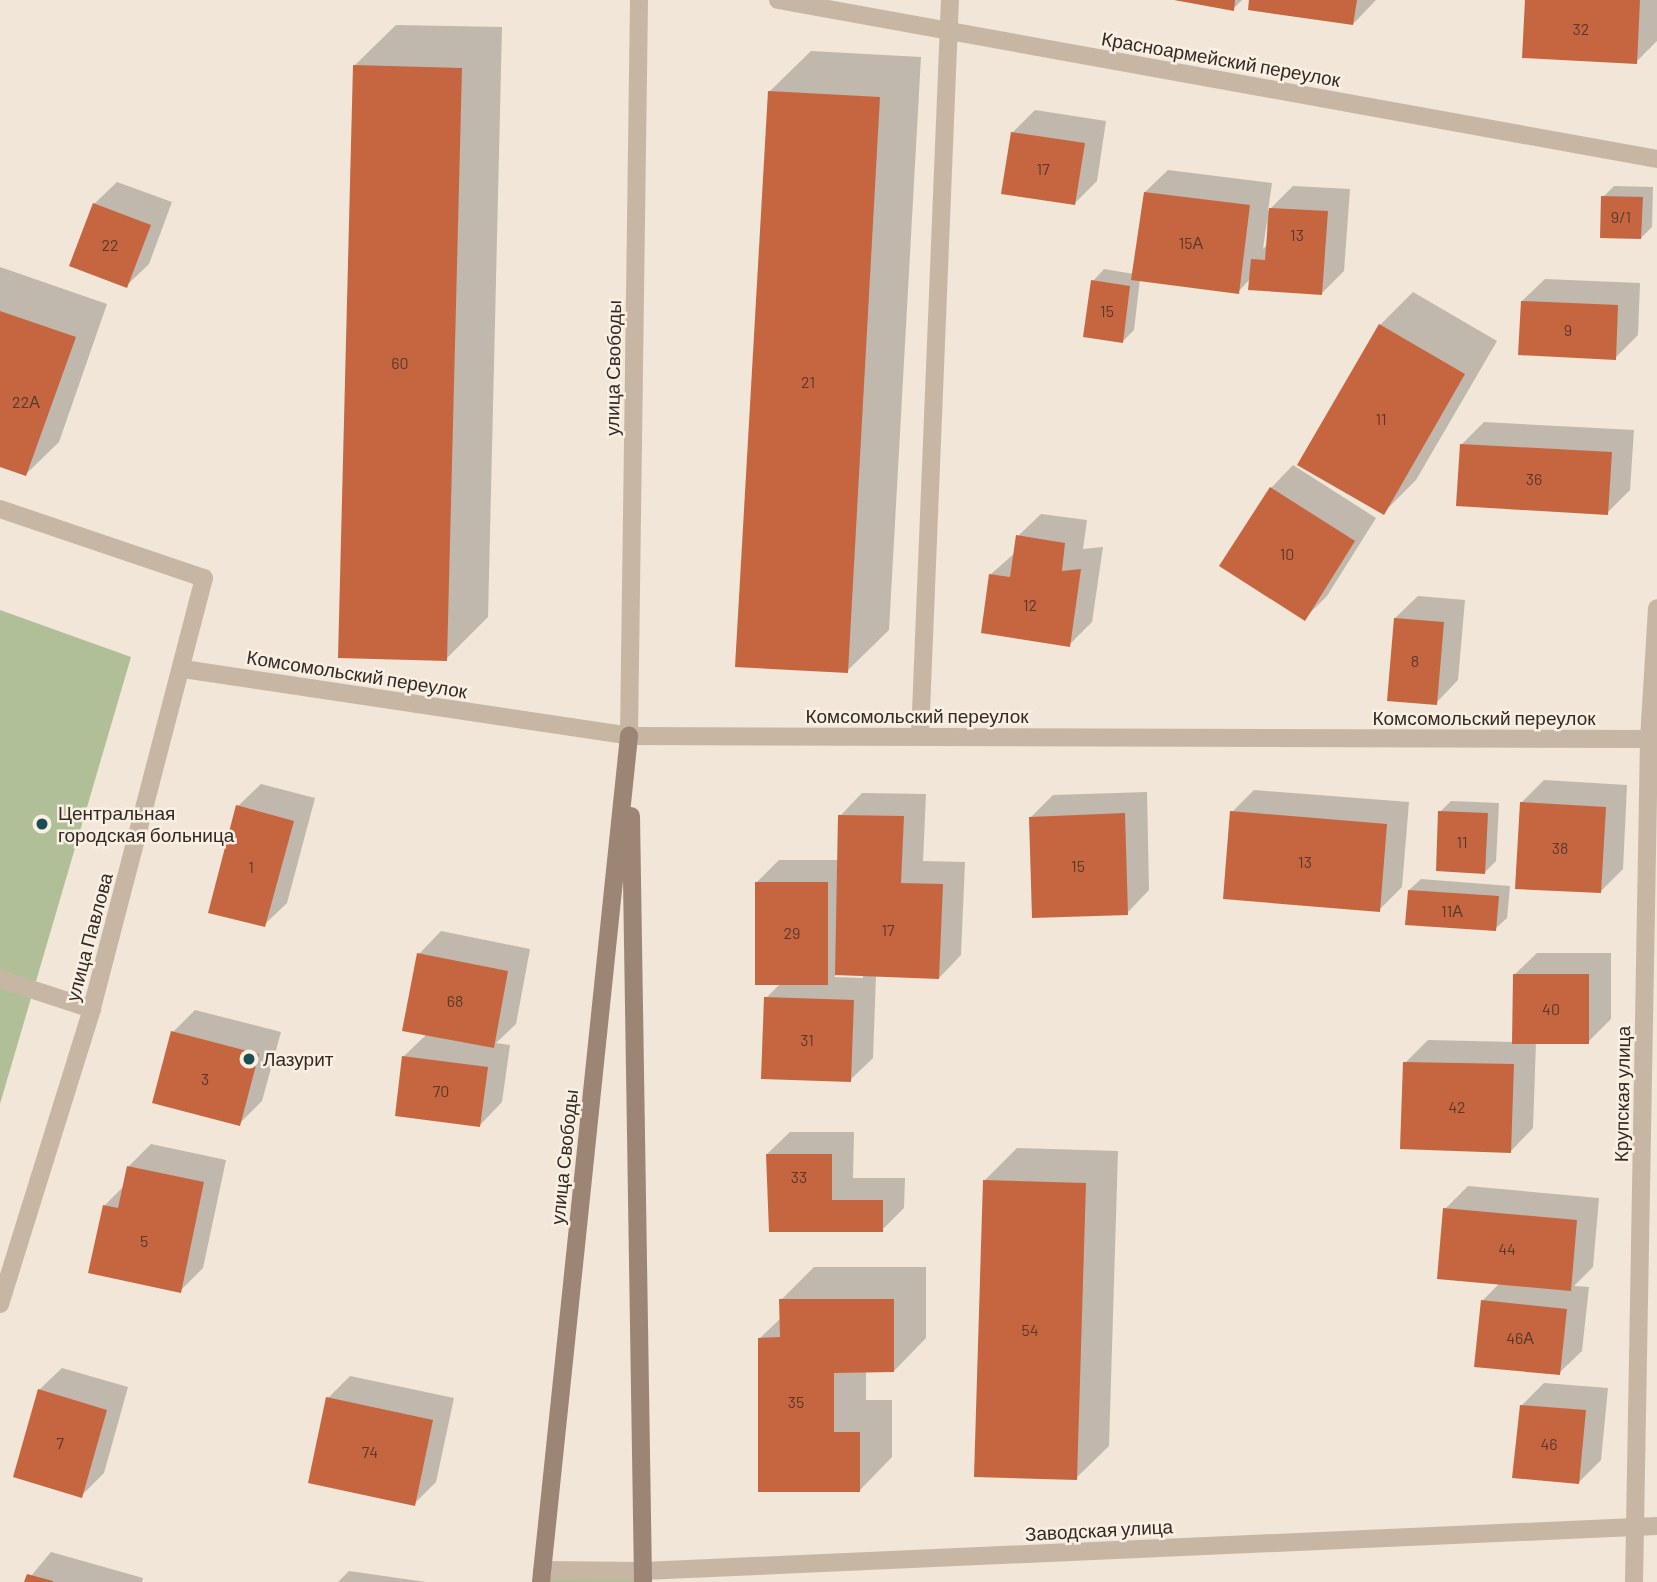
<!DOCTYPE html>
<meta charset="utf-8">
<style>
body{margin:0}
#map{position:relative;width:1657px;height:1582px;overflow:hidden;background:#f1e6d7;font-family:Barlow,sans-serif}
div>[style]{position:absolute}
[style*='--x']{left:calc(var(--x)*1px);top:calc(var(--y)*1px);width:calc(var(--w)*1px);rotate:calc(var(--a)*1deg)}
.green>*{inset:0;background:#b0bf98}
.shadow>*{inset:0;background:#0003}
.building>*{inset:0;background:#c66640}
.lane>*{height:18px;margin:-9px;padding:0 9px;transform-origin:9px;border-radius:9px;background:#c8b6a4}
.street>*{height:18px;margin:-9px;padding:0 9px;transform-origin:9px;border-radius:9px;background:#c8b6a4}
.secondary>*{height:18px;margin:-9px;padding:0 9px;transform-origin:9px;border-radius:9px;background:#9c8575}
.dots>*{width:19px;height:19px;translate:-50% -50%;box-sizing:border-box;border:4px solid #f9f0e3;border-radius:50%}
span{translate:-50% -50%;white-space:nowrap;text-align:center;line-height:1.15;-webkit-text-stroke:5px #f9f0e3;paint-order:stroke}
.number-label{font-size:16px;color:#58392c}
.number-label span{-webkit-text-stroke-width:0}
.street-label{font-size:19px;color:#342a25}
.poi-label{font-size:19px;color:#342a25}
.left{translate:0 -50%;text-align:left}
</style>
<div id="map">
<div class="green">
<div style="clip-path:polygon(0 610px,131px 657px,0 1104px)"></div>
<div style="clip-path:polygon(542px 1570px,643px 1571px,643px 1582px,541px 1582px)"></div>
</div>
<div class="shadow">
<div style="clip-path:polygon(1175px 0,1242px 0,1233px 9px)"></div>
<div style="clip-path:polygon(1251px 0,1376px 0,1353px 24px)"></div>
<div style="clip-path:polygon(1526px 0,1657px 0,1657px 41px,1636px 62px)"></div>
<div style="clip-path:polygon(396px 25px,502px 27px,488px 617px,446px 659px,354px 66px)"></div>
<div style="clip-path:polygon(811px 51px,921px 57px,889px 630px,847px 671px,769px 92px)"></div>
<div style="clip-path:polygon(1035px 110px,1106px 121px,1097px 181px,1075px 203px,1013px 132px)"></div>
<div style="clip-path:polygon(evenodd,1168px 170px,1272px 183px,1268px 211px,1293px 186px,1350px 189px,1344px 271px,1321px 294px,1250px 279px,1238px 292px,1140px 279px,1134px 330px,1123px 341px,1093px 281px,1104px 269px,1134px 274px,1145px 192px,1168px 170px,1267px 221px,1268px 244px,1263px 249px,1267px 221px)"></div>
<div style="clip-path:polygon(117px 182px,172px 202px,149px 264px,126px 286px,94px 204px)"></div>
<div style="clip-path:polygon(1614px 186px,1653px 187px,1652px 227px,1641px 238px,1603px 197px)"></div>
<div style="clip-path:polygon(0 267px,107px 304px,59px 442px,26px 474px,0 465px)"></div>
<div style="clip-path:polygon(1545px 279px,1640px 283px,1638px 335px,1615px 358px,1522px 301px)"></div>
<div style="clip-path:polygon(1413px 292px,1497px 341px,1416px 480px,1383px 513px,1380px 325px)"></div>
<div style="clip-path:polygon(1484px 422px,1634px 430px,1630px 490px,1607px 513px,1462px 444px)"></div>
<div style="clip-path:polygon(1293px 465px,1376px 518px,1327px 596px,1305px 618px,1271px 488px)"></div>
<div style="clip-path:polygon(1041px 514px,1087px 520px,1083px 549px,1103px 547px,1092px 622px,1069px 645px,991px 574px,1016px 552px,1018px 536px)"></div>
<div style="clip-path:polygon(1418px 596px,1465px 600px,1458px 680px,1436px 703px,1395px 618px)"></div>
<div style="clip-path:polygon(1544px 780px,1627px 785px,1623px 869px,1600px 892px,1521px 803px)"></div>
<div style="clip-path:polygon(261px 784px,315px 798px,287px 903px,264px 925px,238px 806px)"></div>
<div style="clip-path:polygon(1254px 790px,1409px 802px,1402px 887px,1379px 910px,1232px 812px)"></div>
<div style="clip-path:polygon(1147px 792px,1149px 890px,1127px 913px,1030px 818px,1053px 795px)"></div>
<div style="clip-path:polygon(evenodd,862px 793px,926px 794px,923px 861px,965px 862px,961px 955px,939px 978px,876px 975px,873px 1058px,850px 1080px,766px 998px,781px 983px,757px 882px,779px 860px,839px 860px,840px 816px,862px 793px,837px 974px,863px 975px,863px 978px,834px 977px,837px 974px)"></div>
<div style="clip-path:polygon(1451px 801px,1499px 803px,1496px 861px,1485px 872px,1440px 812px)"></div>
<div style="clip-path:polygon(1421px 879px,1510px 886px,1507px 918px,1495px 929px,1409px 890px)"></div>
<div style="clip-path:polygon(441px 931px,530px 949px,516px 1024px,496px 1043px,510px 1045px,502px 1102px,480px 1125px,403px 1057px,427px 1034px,419px 954px)"></div>
<div style="clip-path:polygon(1537px 953px,1611px 953px,1611px 1019px,1588px 1042px,1536px 1042px,1533px 1128px,1511px 1151px,1405px 1063px,1428px 1040px,1514px 1042px,1514px 975px)"></div>
<div style="clip-path:polygon(195px 1010px,281px 1032px,262px 1101px,239px 1124px,173px 1032px)"></div>
<div style="clip-path:polygon(790px 1132px,854px 1132px,853px 1178px,905px 1178px,904px 1208px,882px 1230px,770px 1230px,767px 1154px)"></div>
<div style="clip-path:polygon(151px 1144px,226px 1160px,203px 1268px,180px 1291px,104px 1206px,124px 1186px,128px 1167px)"></div>
<div style="clip-path:polygon(1017px 1148px,1118px 1151px,1109px 1446px,1076px 1478px,985px 1180px)"></div>
<div style="clip-path:polygon(1468px 1186px,1599px 1198px,1593px 1267px,1574px 1286px,1589px 1287px,1582px 1351px,1559px 1373px,1482px 1301px,1500px 1283px,1445px 1209px)"></div>
<div style="clip-path:polygon(814px 1267px,926px 1267px,926px 1338px,894px 1371px,866px 1371px,866px 1400px,892px 1400px,892px 1457px,860px 1490px,760px 1338px,782px 1317px,781px 1300px)"></div>
<div style="clip-path:polygon(62px 1368px,128px 1387px,104px 1473px,81px 1496px,39px 1390px)"></div>
<div style="clip-path:polygon(350px 1376px,454px 1398px,436px 1482px,414px 1504px,328px 1398px)"></div>
<div style="clip-path:polygon(1544px 1383px,1608px 1388px,1601px 1460px,1579px 1482px,1522px 1405px)"></div>
<div style="clip-path:polygon(51px 1552px,143px 1578px,142px 1582px,26px 1582px)"></div>
<div style="clip-path:polygon(349px 1571px,426px 1582px,338px 1582px)"></div>
</div>
<div class="building">
<div style="clip-path:polygon(1174px 0,1235px 0,1234px 11px)"></div>
<div style="clip-path:polygon(1249px 0,1357px 0,1353px 25px,1248px 10px)"></div>
<div style="clip-path:polygon(1525px 0,1640px 0,1637px 64px,1522px 58px)"></div>
<div style="clip-path:polygon(353px 65px,462px 68px,447px 661px,338px 658px)"></div>
<div style="clip-path:polygon(768px 91px,880px 97px,848px 673px,735px 667px)"></div>
<div style="clip-path:polygon(1011px 132px,1085px 143px,1075px 205px,1001px 194px)"></div>
<div style="clip-path:polygon(1144px 192px,1250px 205px,1239px 294px,1131px 280px)"></div>
<div style="clip-path:polygon(1601px 196px,1643px 197px,1641px 239px,1600px 238px)"></div>
<div style="clip-path:polygon(93px 203px,151px 225px,127px 288px,69px 266px)"></div>
<div style="clip-path:polygon(1269px 208px,1328px 211px,1322px 295px,1248px 290px,1251px 259px,1265px 260px)"></div>
<div style="clip-path:polygon(1091px 280px,1130px 286px,1123px 343px,1083px 337px)"></div>
<div style="clip-path:polygon(1521px 301px,1618px 305px,1616px 360px,1518px 355px)"></div>
<div style="clip-path:polygon(0 311px,76px 337px,26px 476px,0 467px)"></div>
<div style="clip-path:polygon(1379px 324px,1465px 374px,1384px 515px,1297px 465px)"></div>
<div style="clip-path:polygon(1460px 444px,1612px 452px,1608px 515px,1456px 506px)"></div>
<div style="clip-path:polygon(1270px 487px,1355px 541px,1305px 621px,1219px 566px)"></div>
<div style="clip-path:polygon(1016px 535px,1065px 543px,1062px 571px,1081px 569px,1070px 647px,981px 633px,989px 574px,1010px 577px)"></div>
<div style="clip-path:polygon(1394px 618px,1444px 622px,1437px 705px,1387px 701px)"></div>
<div style="clip-path:polygon(1520px 802px,1606px 807px,1601px 893px,1515px 889px)"></div>
<div style="clip-path:polygon(236px 805px,294px 821px,265px 927px,208px 913px)"></div>
<div style="clip-path:polygon(1230px 811px,1387px 824px,1380px 912px,1223px 899px)"></div>
<div style="clip-path:polygon(1438px 811px,1488px 813px,1485px 874px,1436px 871px)"></div>
<div style="clip-path:polygon(1125px 813px,1128px 915px,1032px 918px,1029px 817px)"></div>
<div style="clip-path:polygon(838px 815px,904px 816px,901px 883px,943px 884px,939px 979px,835px 975px)"></div>
<div style="clip-path:polygon(755px 882px,828px 882px,828px 985px,755px 985px)"></div>
<div style="clip-path:polygon(1408px 890px,1499px 896px,1496px 931px,1405px 925px)"></div>
<div style="clip-path:polygon(417px 953px,508px 971px,494px 1048px,402px 1031px)"></div>
<div style="clip-path:polygon(1513px 974px,1589px 974px,1589px 1044px,1512px 1044px)"></div>
<div style="clip-path:polygon(764px 997px,854px 1000px,851px 1082px,761px 1079px)"></div>
<div style="clip-path:polygon(171px 1031px,259px 1054px,240px 1126px,152px 1103px)"></div>
<div style="clip-path:polygon(402px 1056px,488px 1067px,480px 1127px,395px 1116px)"></div>
<div style="clip-path:polygon(1403px 1062px,1514px 1064px,1511px 1153px,1400px 1149px)"></div>
<div style="clip-path:polygon(766px 1154px,832px 1154px,832px 1200px,883px 1200px,883px 1232px,769px 1232px)"></div>
<div style="clip-path:polygon(127px 1166px,204px 1182px,181px 1293px,88px 1273px,103px 1205px,118px 1208px)"></div>
<div style="clip-path:polygon(983px 1180px,1086px 1183px,1077px 1480px,974px 1477px)"></div>
<div style="clip-path:polygon(1443px 1208px,1577px 1220px,1571px 1291px,1437px 1279px)"></div>
<div style="clip-path:polygon(779px 1299px,894px 1299px,894px 1372px,834px 1373px,834px 1432px,860px 1432px,860px 1492px,758px 1492px,758px 1338px,780px 1337px)"></div>
<div style="clip-path:polygon(1481px 1300px,1567px 1309px,1560px 1375px,1474px 1367px)"></div>
<div style="clip-path:polygon(38px 1389px,107px 1410px,82px 1498px,13px 1477px)"></div>
<div style="clip-path:polygon(326px 1397px,433px 1420px,415px 1506px,308px 1483px)"></div>
<div style="clip-path:polygon(1520px 1405px,1586px 1410px,1579px 1484px,1512px 1478px)"></div>
<div style="clip-path:polygon(27px 1574px,53px 1581px,53px 1582px,24px 1582px)"></div>
</div>
<div class="lane">
<div style="--x:920;--y:736;--w:737;--a:-87.67"></div>
<div style="--x:0;--y:979;--w:97;--a:18.1"></div>
</div>
<div class="street">
<div style="--x:778;--y:0;--w:893;--a:10.25"></div>
<div style="--x:0;--y:509;--w:215;--a:18.7"></div>
<div style="--x:204;--y:578;--w:445;--a:104.6"></div>
<div style="--x:92;--y:1009;--w:309;--a:107.3"></div>
<div style="--x:183;--y:669;--w:451;--a:8.5"></div>
<div style="--x:629;--y:736;--w:1028;--a:0.17"></div>
<div style="--x:629;--y:736;--w:736;--a:-89.22"></div>
<div style="--x:542;--y:1570;--w:101;--a:0.6"></div>
<div style="--x:643;--y:1571;--w:1015;--a:-2.54"></div>
<div style="--x:1634;--y:1582;--w:843;--a:-88.98"></div>
<div style="--x:1649;--y:739;--w:131;--a:-86.5"></div>
</div>
<div class="secondary">
<div style="--x:631;--y:816;--w:766;--a:89.1"></div>
<div style="--x:541;--y:1582;--w:851;--a:-84.06"></div>
</div>
<div class="dots">
<div style="left:42px;top:824px;background:#1b4f55"></div>
<div style="left:249px;top:1059px;background:#1b4f55"></div>
</div>
<div class="number-label">
<span style="left:1581px;top:29px">32</span>
<span style="left:1043px;top:169px">17</span>
<span style="left:1621px;top:217px">9/1</span>
<span style="left:1297px;top:235px">13</span>
<span style="left:1191px;top:243px">15А</span>
<span style="left:110px;top:245px">22</span>
<span style="left:1107px;top:311px">15</span>
<span style="left:1568px;top:330px">9</span>
<span style="left:400px;top:363px">60</span>
<span style="left:808px;top:382px">21</span>
<span style="left:26px;top:402px">22А</span>
<span style="left:1381px;top:419px">11</span>
<span style="left:1534px;top:479px">36</span>
<span style="left:1287px;top:554px">10</span>
<span style="left:1030px;top:605px">12</span>
<span style="left:1415px;top:661px">8</span>
<span style="left:1462px;top:842px">11</span>
<span style="left:1560px;top:848px">38</span>
<span style="left:1305px;top:862px">13</span>
<span style="left:1078px;top:866px">15</span>
<span style="left:251px;top:867px">1</span>
<span style="left:1452px;top:911px">11А</span>
<span style="left:888px;top:930px">17</span>
<span style="left:792px;top:933px">29</span>
<span style="left:455px;top:1001px">68</span>
<span style="left:1551px;top:1009px">40</span>
<span style="left:807px;top:1040px">31</span>
<span style="left:205px;top:1079px">3</span>
<span style="left:441px;top:1091px">70</span>
<span style="left:1457px;top:1107px">42</span>
<span style="left:799px;top:1177px">33</span>
<span style="left:144px;top:1241px">5</span>
<span style="left:1507px;top:1249px">44</span>
<span style="left:1030px;top:1330px">54</span>
<span style="left:1520px;top:1338px">46А</span>
<span style="left:796px;top:1402px">35</span>
<span style="left:60px;top:1443px">7</span>
<span style="left:1549px;top:1444px">46</span>
<span style="left:370px;top:1452px">74</span>
</div>
<div class="street-label">
<span style="left:1221px;top:59px;rotate:10deg">Красноармейский переулок</span>
<span style="left:613px;top:368px;rotate:-89deg">улица Свободы</span>
<span style="left:357px;top:674px;rotate:9deg">Комсомольский переулок</span>
<span style="left:917px;top:716px">Комсомольский переулок</span>
<span style="left:1484px;top:718px">Комсомольский переулок</span>
<span style="left:89px;top:937px;rotate:-75deg">улица Павлова</span>
<span style="left:1622px;top:1094px;rotate:-89deg">Крупская улица</span>
<span style="left:564px;top:1157px;rotate:-84deg">улица Свободы</span>
<span style="left:1099px;top:1530px;rotate:-3deg">Заводская улица</span>
</div>
<div class="poi-label">
<span class="left" style="left:58px;top:824px">Центральная<br>городская больница</span>
<span class="left" style="left:263px;top:1059px">Лазурит</span>
</div>
</div>
